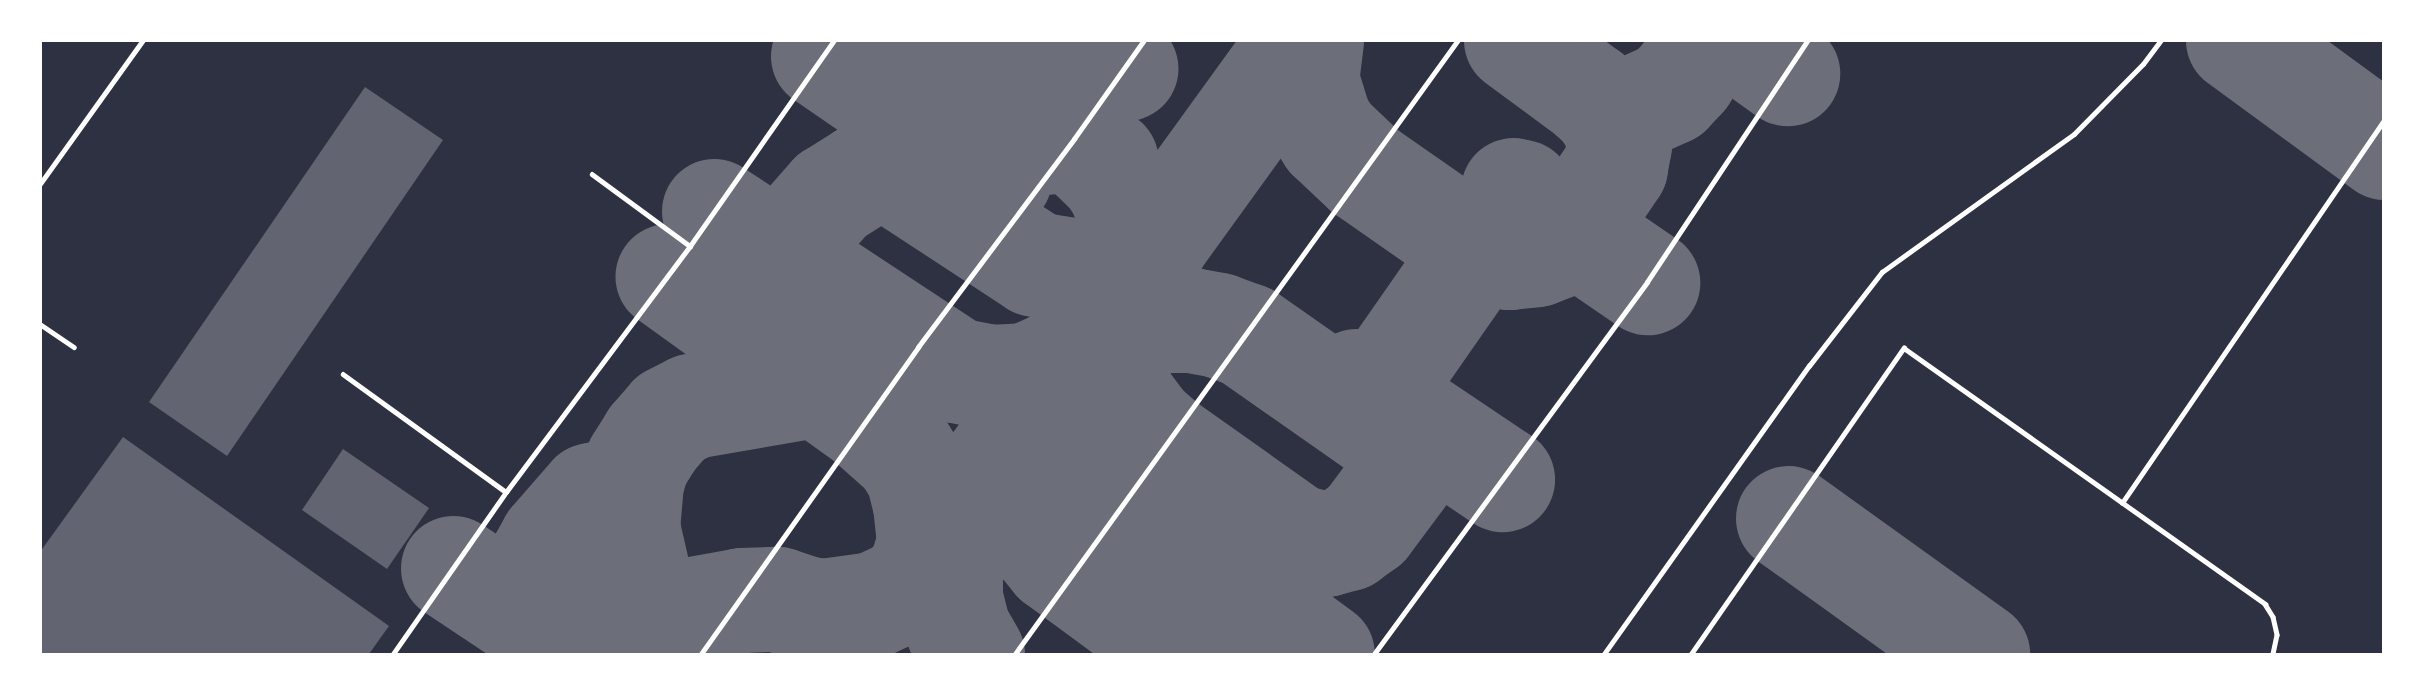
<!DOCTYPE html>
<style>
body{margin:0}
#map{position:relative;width:2424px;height:695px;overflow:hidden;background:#2d3142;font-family:Ubuntu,sans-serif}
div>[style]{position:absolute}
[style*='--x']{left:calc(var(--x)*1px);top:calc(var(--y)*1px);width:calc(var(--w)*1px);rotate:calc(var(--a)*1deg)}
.taxiway>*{height:105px;margin:-52.5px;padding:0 52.5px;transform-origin:52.5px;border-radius:52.5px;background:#6c6f7a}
.building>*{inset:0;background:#626471}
.service>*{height:4.5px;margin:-2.25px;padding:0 2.25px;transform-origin:2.25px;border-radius:2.25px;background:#fff}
span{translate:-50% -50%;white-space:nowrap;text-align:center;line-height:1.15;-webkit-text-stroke:5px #fff;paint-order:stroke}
.frame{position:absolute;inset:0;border:42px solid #fff;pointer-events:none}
</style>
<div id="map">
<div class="taxiway">
<div style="--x:945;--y:40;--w:201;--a:36.9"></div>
<div style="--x:1311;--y:40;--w:39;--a:97"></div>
<div style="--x:1306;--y:79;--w:44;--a:72.8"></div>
<div style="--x:1319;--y:121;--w:19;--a:58"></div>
<div style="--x:1329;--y:137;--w:50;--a:43.4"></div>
<div style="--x:1365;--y:171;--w:136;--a:34.9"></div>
<div style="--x:1477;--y:249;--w:33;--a:14"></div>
<div style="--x:1509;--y:257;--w:27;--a:-6"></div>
<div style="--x:1536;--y:254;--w:25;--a:-21"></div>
<div style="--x:1559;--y:245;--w:19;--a:-47"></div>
<div style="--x:1572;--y:231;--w:77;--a:-56.1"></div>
<div style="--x:1615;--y:167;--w:22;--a:-80"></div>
<div style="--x:1619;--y:145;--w:19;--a:-102"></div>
<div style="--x:1615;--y:126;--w:22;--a:-122"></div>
<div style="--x:1516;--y:40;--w:91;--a:36.5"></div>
<div style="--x:1589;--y:94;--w:19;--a:43"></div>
<div style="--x:1603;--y:107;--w:24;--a:9"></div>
<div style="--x:1627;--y:111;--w:46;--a:-24.3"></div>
<div style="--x:1669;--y:92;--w:22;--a:-47"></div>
<div style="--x:1684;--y:76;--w:42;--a:-58.6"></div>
<div style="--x:1741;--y:40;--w:57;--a:35.7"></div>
<div style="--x:2238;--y:40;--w:181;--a:36.2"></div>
<div style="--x:952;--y:45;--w:175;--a:7.6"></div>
<div style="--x:823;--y:56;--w:214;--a:34.5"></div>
<div style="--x:890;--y:169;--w:173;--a:33.2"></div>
<div style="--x:1035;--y:264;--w:51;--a:9.1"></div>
<div style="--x:1085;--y:272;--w:30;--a:-14"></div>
<div style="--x:1114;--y:265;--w:45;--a:-26.6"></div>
<div style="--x:1513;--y:190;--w:163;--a:34.5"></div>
<div style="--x:714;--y:211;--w:289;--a:33.4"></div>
<div style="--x:955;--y:370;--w:36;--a:11"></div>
<div style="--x:990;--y:377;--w:37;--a:-3"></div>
<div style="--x:1027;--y:375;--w:30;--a:-24"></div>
<div style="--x:1054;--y:363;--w:66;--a:-30.1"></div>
<div style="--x:1111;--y:330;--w:53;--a:-10.9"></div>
<div style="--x:1163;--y:320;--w:28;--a:0"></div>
<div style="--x:1191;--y:320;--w:27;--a:10"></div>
<div style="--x:1218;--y:325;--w:30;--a:20"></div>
<div style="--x:1246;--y:335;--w:183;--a:35"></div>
<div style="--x:1396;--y:440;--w:19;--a:62"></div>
<div style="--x:1405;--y:457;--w:20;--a:101"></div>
<div style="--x:1401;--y:477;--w:59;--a:126.7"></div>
<div style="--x:1366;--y:524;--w:24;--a:144"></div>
<div style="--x:1347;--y:538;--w:23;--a:165"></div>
<div style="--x:1325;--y:544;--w:30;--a:-166"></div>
<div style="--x:1296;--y:537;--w:159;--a:-144.7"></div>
<div style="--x:1166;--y:445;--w:28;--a:-139"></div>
<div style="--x:1145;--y:427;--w:35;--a:-127"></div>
<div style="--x:1124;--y:399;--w:28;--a:-111"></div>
<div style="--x:1114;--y:373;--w:21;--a:-101"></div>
<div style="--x:1110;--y:352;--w:22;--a:-87"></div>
<div style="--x:1111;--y:330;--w:15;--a:-86"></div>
<div style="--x:1112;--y:315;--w:17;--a:-83"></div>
<div style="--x:799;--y:332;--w:26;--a:-101"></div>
<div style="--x:794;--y:306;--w:41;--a:-91.4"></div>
<div style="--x:793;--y:265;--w:38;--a:-76"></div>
<div style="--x:802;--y:228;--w:44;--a:-48.7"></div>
<div style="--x:831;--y:195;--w:39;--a:-32"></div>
<div style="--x:864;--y:174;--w:100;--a:-13.3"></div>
<div style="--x:961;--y:151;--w:114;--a:-6.1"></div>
<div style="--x:1074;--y:139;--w:52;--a:44.2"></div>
<div style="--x:1111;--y:175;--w:21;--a:59"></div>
<div style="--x:1122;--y:193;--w:23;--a:75"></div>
<div style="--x:1128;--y:215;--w:32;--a:86"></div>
<div style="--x:1130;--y:247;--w:34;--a:95"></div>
<div style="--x:1078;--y:359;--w:22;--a:100"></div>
<div style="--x:1074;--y:381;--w:35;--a:88"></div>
<div style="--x:1075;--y:416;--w:31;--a:77"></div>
<div style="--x:1082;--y:446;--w:36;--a:66"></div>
<div style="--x:1097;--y:479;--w:38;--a:48"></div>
<div style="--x:1356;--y:381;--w:176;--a:33.9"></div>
<div style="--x:1376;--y:394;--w:177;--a:-55.1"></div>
<div style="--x:1477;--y:249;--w:72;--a:-52.3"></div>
<div style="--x:1022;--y:440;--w:17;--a:103"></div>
<div style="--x:1018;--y:457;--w:27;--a:90"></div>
<div style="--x:1018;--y:484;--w:29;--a:76"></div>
<div style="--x:1025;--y:512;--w:36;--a:62"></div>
<div style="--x:1042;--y:544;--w:21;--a:51"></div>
<div style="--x:1055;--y:560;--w:159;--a:36.3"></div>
<div style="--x:628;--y:495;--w:19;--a:-168"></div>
<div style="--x:609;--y:491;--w:18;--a:167"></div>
<div style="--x:591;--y:495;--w:61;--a:131"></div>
<div style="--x:551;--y:541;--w:21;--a:119"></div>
<div style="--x:541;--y:559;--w:24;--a:102"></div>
<div style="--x:536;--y:582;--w:46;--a:82.6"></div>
<div style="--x:542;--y:628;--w:113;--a:-6.1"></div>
<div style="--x:654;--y:616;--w:89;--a:-10.3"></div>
<div style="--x:742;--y:600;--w:35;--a:-2"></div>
<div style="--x:777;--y:599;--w:28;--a:18"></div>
<div style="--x:804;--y:608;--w:18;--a:9"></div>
<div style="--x:822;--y:611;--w:52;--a:-7.7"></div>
<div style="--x:874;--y:604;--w:33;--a:-25"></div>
<div style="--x:904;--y:590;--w:24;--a:-48"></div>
<div style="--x:920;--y:572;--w:31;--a:-73"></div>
<div style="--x:929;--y:542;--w:38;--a:-96"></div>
<div style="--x:925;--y:504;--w:30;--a:-104"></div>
<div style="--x:918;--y:475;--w:26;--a:-122"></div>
<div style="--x:904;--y:453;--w:50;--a:-138.3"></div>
<div style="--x:867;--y:420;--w:246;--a:-144.2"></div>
<div style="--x:1788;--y:518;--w:233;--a:35.7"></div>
<div style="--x:636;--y:566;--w:39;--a:-103"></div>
<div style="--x:627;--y:528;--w:46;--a:-85"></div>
<div style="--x:631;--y:482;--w:21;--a:-73"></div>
<div style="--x:637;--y:462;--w:28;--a:-58"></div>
<div style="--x:652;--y:438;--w:28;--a:-49"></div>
<div style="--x:670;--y:417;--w:25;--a:-27"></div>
<div style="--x:692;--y:406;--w:170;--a:-9.8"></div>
<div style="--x:453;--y:568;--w:155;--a:33.7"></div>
<div style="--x:909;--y:588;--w:79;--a:-52.7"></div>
<div style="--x:957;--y:525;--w:46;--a:-61.2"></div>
<div style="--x:979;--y:485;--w:549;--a:-54.11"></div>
<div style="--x:972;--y:654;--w:28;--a:-120"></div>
<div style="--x:958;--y:630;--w:34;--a:-104"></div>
<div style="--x:950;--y:597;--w:42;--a:-90"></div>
<div style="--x:950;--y:555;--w:31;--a:-77"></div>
<div style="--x:957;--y:525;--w:39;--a:-32"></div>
<div style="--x:990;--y:504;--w:32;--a:-16"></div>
<div style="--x:1021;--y:495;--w:39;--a:-3"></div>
<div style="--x:1060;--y:493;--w:41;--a:9.9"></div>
<div style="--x:1100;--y:500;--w:23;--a:18"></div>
<div style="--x:1122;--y:507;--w:248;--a:36.3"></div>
</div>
<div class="building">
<div style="clip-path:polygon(365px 87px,443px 140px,227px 456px,149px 402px)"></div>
<div style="clip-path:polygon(123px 437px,389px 626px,369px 654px,40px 654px,40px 552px)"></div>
<div style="clip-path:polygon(343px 449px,429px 508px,387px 569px,302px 510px)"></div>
</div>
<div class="service">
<div style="--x:592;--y:174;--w:122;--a:36.3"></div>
<div style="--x:690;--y:246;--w:251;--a:-55"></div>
<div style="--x:40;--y:184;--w:177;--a:-54.4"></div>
<div style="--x:40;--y:324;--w:41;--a:34.1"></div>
<div style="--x:343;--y:374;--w:201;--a:35.9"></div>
<div style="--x:506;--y:492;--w:307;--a:-53.2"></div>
<div style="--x:2122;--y:503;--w:463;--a:-55.6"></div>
<div style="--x:393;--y:654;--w:198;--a:-55.1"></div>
<div style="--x:701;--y:654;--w:376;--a:-54.7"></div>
<div style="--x:918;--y:347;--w:260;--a:-53.1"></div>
<div style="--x:1074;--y:139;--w:121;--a:-54.7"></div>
<div style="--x:1015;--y:654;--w:757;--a:-54.19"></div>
<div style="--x:1374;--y:654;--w:461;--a:-53.7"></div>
<div style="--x:1647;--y:282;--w:291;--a:-56.4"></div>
<div style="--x:1604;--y:654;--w:354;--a:-54.6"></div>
<div style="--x:1809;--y:366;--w:119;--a:-52.2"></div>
<div style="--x:1882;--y:272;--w:236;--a:-35.7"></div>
<div style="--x:2074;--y:134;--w:98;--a:-45.4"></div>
<div style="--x:2143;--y:64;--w:30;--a:-53"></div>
<div style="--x:1691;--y:654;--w:373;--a:-55.2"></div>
<div style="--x:1904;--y:348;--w:443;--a:35.3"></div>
<div style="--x:2265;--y:604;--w:15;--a:58"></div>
<div style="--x:2273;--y:617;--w:18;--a:77"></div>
<div style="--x:2277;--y:635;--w:19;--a:102"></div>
</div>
<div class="frame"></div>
</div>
